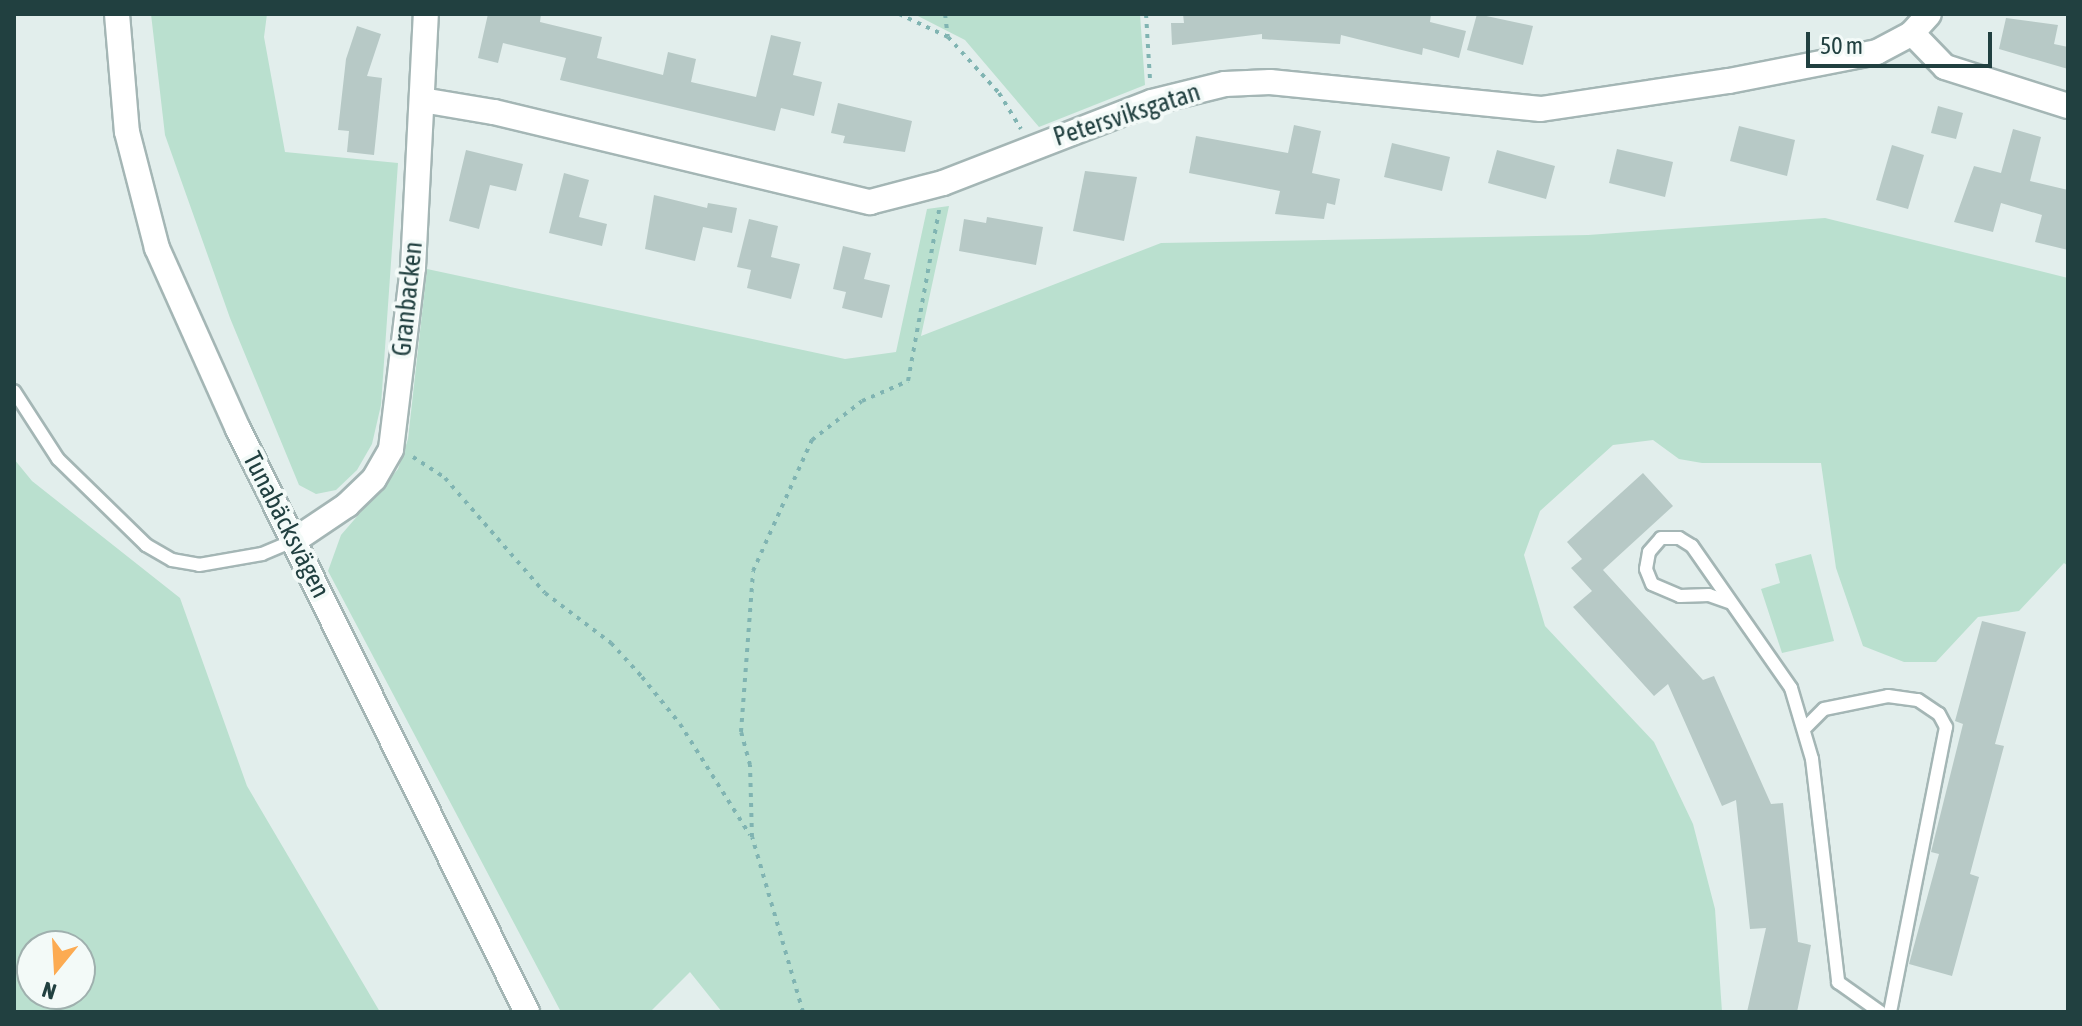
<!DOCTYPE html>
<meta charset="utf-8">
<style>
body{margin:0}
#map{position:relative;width:2082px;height:1026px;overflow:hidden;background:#e2eeec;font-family:"Asap Condensed",sans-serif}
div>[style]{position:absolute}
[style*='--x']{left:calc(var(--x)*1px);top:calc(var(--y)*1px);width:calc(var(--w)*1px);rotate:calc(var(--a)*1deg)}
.green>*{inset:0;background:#bae0cf}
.building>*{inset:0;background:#b7c9c6}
.path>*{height:4px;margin-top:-2px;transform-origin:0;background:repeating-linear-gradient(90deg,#80b4b2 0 4px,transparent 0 10px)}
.roads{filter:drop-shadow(2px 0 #a4b6b5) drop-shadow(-2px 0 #a4b6b5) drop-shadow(0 2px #a4b6b5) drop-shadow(0 -2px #a4b6b5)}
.lane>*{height:12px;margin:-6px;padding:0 6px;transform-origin:6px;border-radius:6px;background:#fff}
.street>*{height:24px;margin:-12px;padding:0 12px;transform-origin:12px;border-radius:12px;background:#fff}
.secondary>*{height:24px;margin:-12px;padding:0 12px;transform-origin:12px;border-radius:12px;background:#fff}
span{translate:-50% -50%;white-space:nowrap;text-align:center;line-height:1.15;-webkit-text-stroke:8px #f3faf8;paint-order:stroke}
.street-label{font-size:26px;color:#214040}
.frame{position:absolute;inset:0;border:16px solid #214040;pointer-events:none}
.north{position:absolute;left:16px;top:930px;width:80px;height:80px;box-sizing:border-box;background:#f3faf8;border:2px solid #9fb0ae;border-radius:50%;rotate:198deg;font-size:22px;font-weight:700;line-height:32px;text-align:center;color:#214040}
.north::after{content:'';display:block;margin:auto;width:28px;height:36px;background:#fcab52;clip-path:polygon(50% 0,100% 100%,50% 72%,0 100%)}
.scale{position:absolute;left:1806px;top:32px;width:186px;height:36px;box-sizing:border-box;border:4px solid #214040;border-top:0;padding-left:10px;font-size:24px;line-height:28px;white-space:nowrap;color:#214040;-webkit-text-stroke:6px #f3faf8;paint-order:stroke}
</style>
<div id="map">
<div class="green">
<div style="clip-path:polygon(151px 14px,267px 14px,264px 37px,285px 152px,398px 163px,381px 405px,372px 444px,357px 470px,336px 490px,316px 494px,299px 485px,230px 318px,165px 135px)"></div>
<div style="clip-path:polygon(914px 14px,1140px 14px,1145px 85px,1039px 127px,965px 40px)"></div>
<div style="clip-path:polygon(949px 206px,921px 336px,1161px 243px,1588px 235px,1825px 218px,2068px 278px,2068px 566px,2064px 563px,2019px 611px,1978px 617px,1936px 662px,1904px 662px,1863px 646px,1836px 568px,1821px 463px,1702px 463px,1679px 459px,1653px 440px,1613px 445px,1540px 511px,1524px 555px,1545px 626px,1654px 742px,1693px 824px,1715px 909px,1722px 1012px,722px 1012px,690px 972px,650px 1012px,561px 1012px,328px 571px,341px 535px,398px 469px,408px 439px,427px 269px,845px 359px,896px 352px,927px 209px)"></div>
<div style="clip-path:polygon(evenodd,14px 459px,32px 481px,180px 598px,247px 786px,380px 1012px,14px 1012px,14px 459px,80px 946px,80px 994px,32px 994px,32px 946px,80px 946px)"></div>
<div style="clip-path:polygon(1811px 554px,1834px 641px,1782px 653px,1761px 589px,1780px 583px,1775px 564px)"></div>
</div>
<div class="building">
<div style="clip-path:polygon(488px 14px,541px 14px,540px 22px,602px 37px,597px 58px,663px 75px,668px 52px,696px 59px,691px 82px,756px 97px,771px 35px,801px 42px,793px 75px,822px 82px,814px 116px,781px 108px,775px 131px,560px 80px,566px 58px,503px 43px,498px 63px,478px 58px)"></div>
<div style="clip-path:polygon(1183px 14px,1431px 14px,1430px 22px,1466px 31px,1459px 58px,1423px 48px,1422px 55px,1341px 35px,1340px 44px,1262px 39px,1262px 34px,1172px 45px,1171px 23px,1184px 23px)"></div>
<div style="clip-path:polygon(1477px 14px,1533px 26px,1523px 65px,1467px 50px)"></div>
<div style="clip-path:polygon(2006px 18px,2058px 25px,2054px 44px,2068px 47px,2068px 69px,1999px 49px)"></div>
<div style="clip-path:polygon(357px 26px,381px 34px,367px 76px,382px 78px,374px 155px,347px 152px,349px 131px,338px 130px,346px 59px)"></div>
<div style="clip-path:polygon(838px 103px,912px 121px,905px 152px,843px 143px,845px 136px,831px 133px)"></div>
<div style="clip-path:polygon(1938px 106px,1963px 113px,1956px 139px,1931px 133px)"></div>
<div style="clip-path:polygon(1294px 125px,1321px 131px,1312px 173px,1340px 179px,1335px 205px,1327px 203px,1324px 219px,1275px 214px,1280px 191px,1189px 173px,1196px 136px,1288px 153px)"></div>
<div style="clip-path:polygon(1739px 126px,1795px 140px,1787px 176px,1730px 161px)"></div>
<div style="clip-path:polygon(2013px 129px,2041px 137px,2030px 181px,2068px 190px,2068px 250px,2035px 242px,2042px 215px,2001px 203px,1993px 232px,1954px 222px,1974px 166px,2001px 173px)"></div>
<div style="clip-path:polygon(1392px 143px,1450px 157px,1442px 191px,1384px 177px)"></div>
<div style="clip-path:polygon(1892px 145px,1924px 155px,1908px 209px,1876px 200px)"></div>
<div style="clip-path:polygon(1617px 149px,1673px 162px,1665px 197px,1609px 183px)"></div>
<div style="clip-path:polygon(466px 150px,523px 164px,516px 191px,490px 185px,479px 229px,449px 221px)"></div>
<div style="clip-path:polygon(1497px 150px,1555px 166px,1546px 199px,1488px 183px)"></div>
<div style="clip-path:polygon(1085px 171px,1137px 177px,1124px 241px,1073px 231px)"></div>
<div style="clip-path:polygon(564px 173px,589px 180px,579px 217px,607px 224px,602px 246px,549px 233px)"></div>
<div style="clip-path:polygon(654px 195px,707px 208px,708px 203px,737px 208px,732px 233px,703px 227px,695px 261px,645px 249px)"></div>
<div style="clip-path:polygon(987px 217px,1043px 227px,1036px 265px,959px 251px,964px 219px,986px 223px)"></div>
<div style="clip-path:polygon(749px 219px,778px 226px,771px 257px,800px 264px,791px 299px,747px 288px,751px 270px,737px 267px)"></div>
<div style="clip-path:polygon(843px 246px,871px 253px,864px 279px,890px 285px,882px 318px,842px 308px,846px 292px,833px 289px)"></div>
<div style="clip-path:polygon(1643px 473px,1673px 506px,1603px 570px,1703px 680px,1714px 676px,1771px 804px,1783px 803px,1798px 942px,1811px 945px,1797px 1012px,1747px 1012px,1766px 928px,1750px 929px,1736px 800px,1722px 806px,1668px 684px,1654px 696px,1573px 607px,1592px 591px,1571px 568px,1582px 559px,1567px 542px)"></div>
<div style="clip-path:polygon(1982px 621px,2026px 632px,1995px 744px,2004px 746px,1970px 874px,1979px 877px,1952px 976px,1909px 964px,1939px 854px,1931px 852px,1963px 724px,1955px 721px)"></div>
</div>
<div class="path">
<div style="--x:899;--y:14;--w:54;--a:25.1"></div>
<div style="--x:945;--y:14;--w:23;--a:83"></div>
<div style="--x:948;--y:37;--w:76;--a:47.7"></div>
<div style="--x:999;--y:93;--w:42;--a:58.6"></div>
<div style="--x:1146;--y:14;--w:66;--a:86.5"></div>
<div style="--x:413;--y:457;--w:38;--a:33"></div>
<div style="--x:445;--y:478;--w:152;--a:49"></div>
<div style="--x:545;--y:593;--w:83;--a:37.1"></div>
<div style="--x:611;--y:643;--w:46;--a:47.6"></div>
<div style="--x:642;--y:677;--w:60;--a:51"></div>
<div style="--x:680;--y:724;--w:131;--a:57.8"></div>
<div style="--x:803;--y:1012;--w:182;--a:-106.2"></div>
<div style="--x:752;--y:837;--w:72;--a:-91.6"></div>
<div style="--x:750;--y:765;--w:34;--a:-105"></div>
<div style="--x:741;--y:732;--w:161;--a:-85.7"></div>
<div style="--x:753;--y:571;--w:144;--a:-65.8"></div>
<div style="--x:812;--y:440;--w:63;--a:-38"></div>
<div style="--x:862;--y:401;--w:50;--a:-23.5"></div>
<div style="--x:908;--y:381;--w:174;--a:-79.7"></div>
</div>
<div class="roads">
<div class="lane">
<div style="--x:14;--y:391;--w:81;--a:57.1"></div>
<div style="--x:58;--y:459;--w:123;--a:44.3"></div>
<div style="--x:146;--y:545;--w:30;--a:30"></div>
<div style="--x:172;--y:560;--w:27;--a:10"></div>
<div style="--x:199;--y:565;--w:64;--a:-9.9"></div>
<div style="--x:262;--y:554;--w:36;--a:-23"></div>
<div style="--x:1729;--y:602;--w:21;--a:-161"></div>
<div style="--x:1709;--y:595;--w:29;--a:178"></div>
<div style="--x:1680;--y:596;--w:30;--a:-157"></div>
<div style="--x:1652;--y:584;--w:16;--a:-112"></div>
<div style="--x:1646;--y:569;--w:17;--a:-80"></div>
<div style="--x:1649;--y:552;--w:18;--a:-49"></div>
<div style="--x:1661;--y:538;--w:18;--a:0"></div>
<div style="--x:1679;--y:538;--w:15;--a:32"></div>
<div style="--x:1692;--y:546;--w:173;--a:55.1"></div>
<div style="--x:1791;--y:688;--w:74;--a:73.5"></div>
<div style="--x:1812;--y:759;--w:225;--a:83.3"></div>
<div style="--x:1838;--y:982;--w:52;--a:35.5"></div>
<div style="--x:1806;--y:727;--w:25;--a:-45"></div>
<div style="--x:1824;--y:709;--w:65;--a:-11.5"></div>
<div style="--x:1888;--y:696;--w:30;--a:8"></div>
<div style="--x:1918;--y:700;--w:25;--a:34"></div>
<div style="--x:1939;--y:714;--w:15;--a:62"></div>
<div style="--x:1946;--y:727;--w:290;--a:101.1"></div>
</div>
<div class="street">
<div style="--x:1912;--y:33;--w:47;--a:45.9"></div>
<div style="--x:1945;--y:67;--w:129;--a:17.6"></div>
<div style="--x:422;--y:100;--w:73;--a:9.5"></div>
<div style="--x:494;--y:112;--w:387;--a:13.5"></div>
<div style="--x:870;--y:202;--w:75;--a:-14.6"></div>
<div style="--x:943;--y:183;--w:224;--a:-21.2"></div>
<div style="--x:1152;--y:102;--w:75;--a:-13.9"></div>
<div style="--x:1225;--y:84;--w:45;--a:-2.5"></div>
<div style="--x:1270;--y:82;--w:272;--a:5.7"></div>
<div style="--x:1541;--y:109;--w:190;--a:-8.5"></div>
<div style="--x:1729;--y:81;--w:151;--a:-11.1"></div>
<div style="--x:1877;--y:52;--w:40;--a:-28"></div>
<div style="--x:1912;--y:33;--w:25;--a:-48"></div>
<div style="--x:295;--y:540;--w:63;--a:-33.9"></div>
<div style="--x:347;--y:505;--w:37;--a:-44"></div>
<div style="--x:374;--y:479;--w:34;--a:-60"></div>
<div style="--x:391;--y:449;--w:182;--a:-83.1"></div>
<div style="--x:413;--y:268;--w:254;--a:-87.1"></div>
</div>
<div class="secondary">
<div style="--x:117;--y:14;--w:118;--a:85.2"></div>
<div style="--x:127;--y:132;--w:120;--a:75.5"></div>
<div style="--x:157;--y:248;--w:198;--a:65.9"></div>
<div style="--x:238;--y:429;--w:651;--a:63.63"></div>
</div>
</div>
<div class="street-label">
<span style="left:1127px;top:115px;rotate:-18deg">Petersviksgatan</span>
<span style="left:408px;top:299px;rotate:-84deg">Granbacken</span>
<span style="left:286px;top:525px;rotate:63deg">Tunabäcksvägen</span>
</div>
<div class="frame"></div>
<div class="north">N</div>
<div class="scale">50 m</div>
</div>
